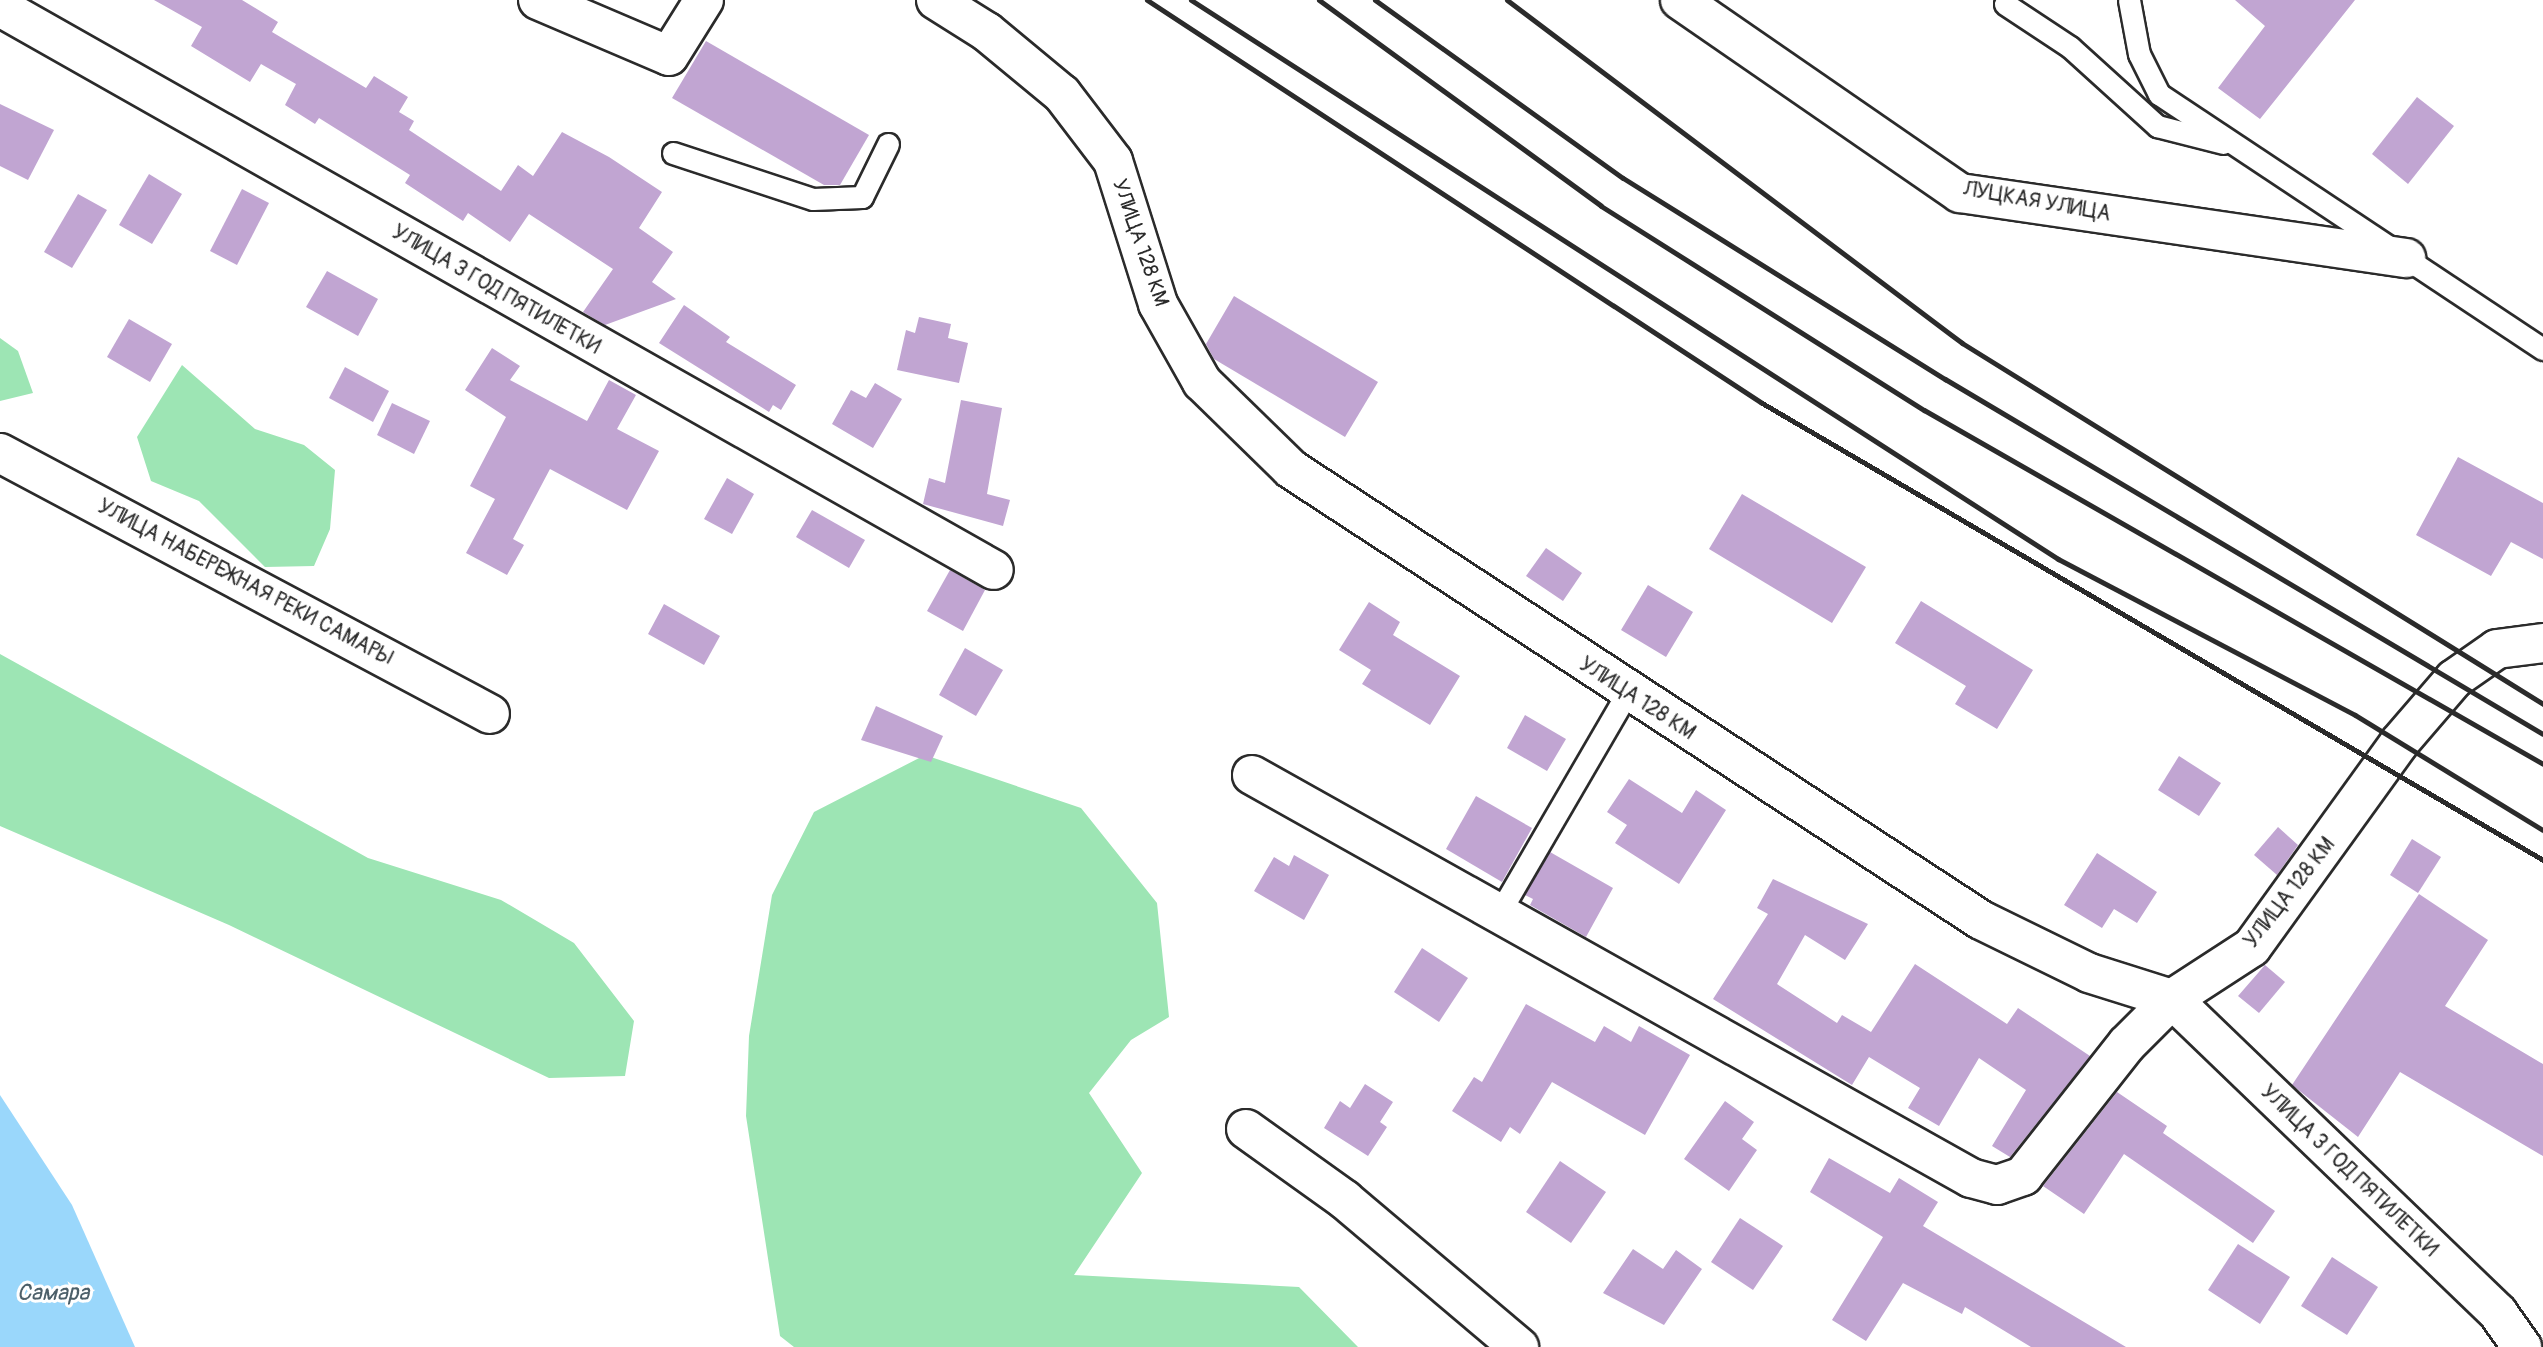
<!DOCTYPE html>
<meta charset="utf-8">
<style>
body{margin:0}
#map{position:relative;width:2543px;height:1347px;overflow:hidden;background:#fff;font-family:Pangolin,sans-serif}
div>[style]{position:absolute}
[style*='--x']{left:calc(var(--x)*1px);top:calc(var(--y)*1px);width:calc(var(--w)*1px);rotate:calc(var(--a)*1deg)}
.green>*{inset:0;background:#9de5b4}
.water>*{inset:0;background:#9ad7fb}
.building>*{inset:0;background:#c1a5d2}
.roads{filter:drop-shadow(2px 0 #2b2b2b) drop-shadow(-2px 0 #2b2b2b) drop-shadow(0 2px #2b2b2b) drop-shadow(0 -2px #2b2b2b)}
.service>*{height:21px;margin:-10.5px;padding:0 10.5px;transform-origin:10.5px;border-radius:10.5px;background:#fff}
.minor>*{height:38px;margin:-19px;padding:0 19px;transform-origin:19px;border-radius:19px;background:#fff}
.tertiary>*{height:38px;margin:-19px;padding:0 19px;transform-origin:19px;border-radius:19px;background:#fff}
.rail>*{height:5px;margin:-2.5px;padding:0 2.5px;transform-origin:2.5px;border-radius:2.5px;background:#2b2b2b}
span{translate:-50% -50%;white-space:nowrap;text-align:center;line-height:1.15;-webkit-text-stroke:6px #fff;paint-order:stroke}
.street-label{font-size:21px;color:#2b2b2b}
.water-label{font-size:23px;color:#4c5f69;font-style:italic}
</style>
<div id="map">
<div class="green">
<div style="clip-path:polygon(0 338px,18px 351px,33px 393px,0 401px)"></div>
<div style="clip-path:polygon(182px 365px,255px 429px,304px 445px,335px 470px,330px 529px,314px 566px,265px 567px,199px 501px,151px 481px,137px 437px)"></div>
<div style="clip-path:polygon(0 654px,368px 858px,501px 900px,574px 943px,634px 1021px,625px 1076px,549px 1078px,229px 925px,0 826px)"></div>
<div style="clip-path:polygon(925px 755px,1081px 808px,1157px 903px,1169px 1017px,1131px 1040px,1089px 1093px,1142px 1173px,1074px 1275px,1299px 1287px,1358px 1347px,794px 1347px,780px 1336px,746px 1116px,749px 1036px,772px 895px,814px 812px)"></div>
</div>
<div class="water">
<div style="clip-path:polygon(0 1095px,72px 1205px,135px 1347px,0 1347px)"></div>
</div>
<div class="building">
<div style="clip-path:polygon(154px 0,242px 0,278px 22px,272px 32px,366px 88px,374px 76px,408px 97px,399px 112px,414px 121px,409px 130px,501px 191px,518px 165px,533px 176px,562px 132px,609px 157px,662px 192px,639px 228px,673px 252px,652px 282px,676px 299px,605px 325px,583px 312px,613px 269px,529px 214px,510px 242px,468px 213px,463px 221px,405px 183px,410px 175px,319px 118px,315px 124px,285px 105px,296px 84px,261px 64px,250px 82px,191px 46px,202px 27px)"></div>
<div style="clip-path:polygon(2235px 0,2355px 0,2260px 119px,2218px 88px,2265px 26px)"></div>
<div style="clip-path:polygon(706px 41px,869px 135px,840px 185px,824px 185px,672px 98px)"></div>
<div style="clip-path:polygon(2417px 97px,2454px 126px,2408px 184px,2372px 154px)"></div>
<div style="clip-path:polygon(0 104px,54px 130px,28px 180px,0 166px)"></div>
<div style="clip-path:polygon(149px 174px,182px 194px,152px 244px,119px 225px)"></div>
<div style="clip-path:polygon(242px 189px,269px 203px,237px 265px,210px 251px)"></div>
<div style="clip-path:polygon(78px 194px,107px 210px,72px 268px,44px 252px)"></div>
<div style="clip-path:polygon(327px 271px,378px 299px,358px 336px,306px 307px)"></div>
<div style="clip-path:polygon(1234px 296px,1378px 382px,1345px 437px,1214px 359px,1206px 344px)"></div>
<div style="clip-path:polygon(684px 305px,730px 337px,726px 342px,796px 385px,781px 410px,773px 405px,769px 412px,659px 343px)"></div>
<div style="clip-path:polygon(919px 317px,951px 324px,948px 338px,968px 343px,959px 383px,897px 370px,906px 330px,915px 333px)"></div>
<div style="clip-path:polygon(129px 319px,172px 344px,150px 382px,107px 357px)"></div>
<div style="clip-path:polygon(492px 348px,520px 366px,510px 380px,587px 421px,609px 380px,636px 395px,617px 429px,659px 451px,627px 510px,550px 469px,513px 539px,524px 545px,507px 575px,466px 553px,495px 499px,470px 486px,506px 417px,465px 390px)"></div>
<div style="clip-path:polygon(345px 367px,389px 391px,373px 422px,329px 398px)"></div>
<div style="clip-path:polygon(875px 383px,902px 399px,873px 448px,832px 424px,851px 390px,866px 398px)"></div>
<div style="clip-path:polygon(961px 400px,1002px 408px,987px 494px,1010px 500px,1003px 526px,923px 504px,929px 478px,945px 483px)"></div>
<div style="clip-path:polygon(392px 403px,430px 421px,414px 454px,377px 435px)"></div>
<div style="clip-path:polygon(2458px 457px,2543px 503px,2543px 559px,2511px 542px,2491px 576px,2416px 535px)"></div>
<div style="clip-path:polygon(727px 478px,754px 494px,732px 534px,704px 519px)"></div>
<div style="clip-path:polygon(1742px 494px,1866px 567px,1832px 623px,1709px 549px)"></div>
<div style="clip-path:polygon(812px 510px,865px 540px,849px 568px,796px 537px)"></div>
<div style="clip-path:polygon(1546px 548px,1582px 573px,1563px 601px,1526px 576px)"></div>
<div style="clip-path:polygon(950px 570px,985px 590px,963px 631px,927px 611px)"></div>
<div style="clip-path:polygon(1648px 585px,1693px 612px,1666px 657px,1621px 630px)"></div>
<div style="clip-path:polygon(1921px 601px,2033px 670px,1997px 729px,1955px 704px,1966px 686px,1895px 643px)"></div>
<div style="clip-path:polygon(1369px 602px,1400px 622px,1393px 635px,1460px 676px,1430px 725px,1362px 684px,1371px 670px,1339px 650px)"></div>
<div style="clip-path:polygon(664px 604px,720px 636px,704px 665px,648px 634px)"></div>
<div style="clip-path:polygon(965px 648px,1003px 670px,976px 716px,939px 695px)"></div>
<div style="clip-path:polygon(876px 706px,943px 736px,931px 762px,861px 740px)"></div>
<div style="clip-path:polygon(1525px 715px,1566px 739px,1547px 771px,1507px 748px)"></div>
<div style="clip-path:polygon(2179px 756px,2221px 783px,2199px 816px,2158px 790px)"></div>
<div style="clip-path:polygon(1629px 779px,1682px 813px,1696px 790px,1726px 810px,1679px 884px,1615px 843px,1627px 825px,1607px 812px)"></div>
<div style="clip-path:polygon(1476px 796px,1532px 828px,1502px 882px,1446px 849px)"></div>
<div style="clip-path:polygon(2278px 827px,2298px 845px,2277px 875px,2254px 855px)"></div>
<div style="clip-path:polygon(2412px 839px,2441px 857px,2418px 893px,2390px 875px)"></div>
<div style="clip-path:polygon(1550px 852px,1613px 888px,1586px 937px,1530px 905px,1533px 899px,1525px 895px)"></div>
<div style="clip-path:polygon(2097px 853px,2157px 892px,2137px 923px,2114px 909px,2102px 928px,2064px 905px)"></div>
<div style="clip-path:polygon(1294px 855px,1329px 875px,1304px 920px,1254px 891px,1274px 857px,1289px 866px)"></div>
<div style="clip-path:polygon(1773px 879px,1868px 924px,1845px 960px,1805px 935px,1777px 984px,1837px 1023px,1842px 1015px,1871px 1032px,1915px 964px,2007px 1024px,2018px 1008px,2090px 1056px,2010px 1157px,1992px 1146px,2026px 1090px,1979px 1058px,1939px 1126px,1908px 1108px,1920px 1088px,1869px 1057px,1852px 1085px,1713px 999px,1768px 914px,1757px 908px)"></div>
<div style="clip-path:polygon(2419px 894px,2488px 940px,2445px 1006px,2543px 1064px,2543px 1156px,2400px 1072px,2358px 1137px,2292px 1085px)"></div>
<div style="clip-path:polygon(1422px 948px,1468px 978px,1439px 1022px,1394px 992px)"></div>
<div style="clip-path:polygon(2265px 965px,2285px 982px,2259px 1013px,2238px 996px)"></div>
<div style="clip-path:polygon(1526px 1004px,1595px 1042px,1604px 1026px,1631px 1042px,1639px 1026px,1690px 1055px,1645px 1135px,1552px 1082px,1520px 1134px,1510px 1127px,1501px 1142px,1452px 1111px,1474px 1077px,1482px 1082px)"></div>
<div style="clip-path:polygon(1365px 1084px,1393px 1102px,1380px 1122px,1387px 1127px,1368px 1156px,1324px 1128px,1340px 1101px,1350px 1108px)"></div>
<div style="clip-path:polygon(2117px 1092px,2167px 1126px,2163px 1133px,2275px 1211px,2253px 1243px,2124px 1154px,2084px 1214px,2043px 1186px)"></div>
<div style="clip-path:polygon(1725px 1101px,1754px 1122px,1742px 1139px,1757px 1150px,1729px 1191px,1684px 1159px)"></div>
<div style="clip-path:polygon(1829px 1158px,1890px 1193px,1899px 1178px,1938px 1202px,1923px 1226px,2126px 1347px,2031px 1347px,1965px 1307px,1962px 1314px,1903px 1283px,1866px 1341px,1832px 1320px,1883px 1237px,1810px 1192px)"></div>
<div style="clip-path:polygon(1560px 1161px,1606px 1192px,1571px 1243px,1526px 1212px)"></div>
<div style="clip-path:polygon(1740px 1218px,1783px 1246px,1753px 1290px,1711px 1262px)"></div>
<div style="clip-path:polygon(2238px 1244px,2290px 1277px,2260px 1324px,2208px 1290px)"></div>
<div style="clip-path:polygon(1633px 1249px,1663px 1269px,1676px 1250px,1702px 1269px,1664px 1325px,1603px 1293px)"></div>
<div style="clip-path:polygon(2332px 1257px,2378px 1287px,2347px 1335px,2301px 1306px)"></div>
</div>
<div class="roads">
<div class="service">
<div style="--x:2129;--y:0;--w:55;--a:79.5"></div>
<div style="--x:2139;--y:54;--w:45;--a:63.4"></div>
<div style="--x:2159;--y:94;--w:461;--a:33.6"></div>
<div style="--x:2005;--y:4;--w:78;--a:33.5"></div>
<div style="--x:2070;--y:47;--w:118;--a:42.2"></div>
<div style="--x:2157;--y:126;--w:68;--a:14.4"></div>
<div style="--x:673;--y:153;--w:147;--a:18.2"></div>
<div style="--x:813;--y:199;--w:49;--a:-2.3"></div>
<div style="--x:862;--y:197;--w:59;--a:-63.9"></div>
<div style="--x:1498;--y:915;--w:257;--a:-59.8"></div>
</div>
<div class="minor">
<div style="--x:538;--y:0;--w:142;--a:23.1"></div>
<div style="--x:669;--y:56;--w:66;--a:-58"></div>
<div style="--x:1680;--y:0;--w:340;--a:34.6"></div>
<div style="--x:1960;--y:193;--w:451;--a:8.3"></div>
<div style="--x:0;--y:7;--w:1142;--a:29.53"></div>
<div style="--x:0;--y:453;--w:555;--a:28.04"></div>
<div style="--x:1252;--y:775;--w:824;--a:29.27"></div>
<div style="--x:1971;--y:1178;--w:27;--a:15"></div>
<div style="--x:1997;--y:1185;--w:28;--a:-19"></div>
<div style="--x:2023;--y:1176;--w:168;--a:-51.8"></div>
<div style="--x:2127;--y:1044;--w:64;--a:-45"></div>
<div style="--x:2172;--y:999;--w:453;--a:43.9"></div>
<div style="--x:2498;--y:1313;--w:42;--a:54.8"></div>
<div style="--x:1246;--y:1129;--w:122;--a:35.6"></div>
<div style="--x:1345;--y:1200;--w:228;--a:40.2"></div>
</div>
<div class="tertiary">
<div style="--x:936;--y:0;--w:60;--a:32.1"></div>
<div style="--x:987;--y:32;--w:97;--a:39.6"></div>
<div style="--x:1062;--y:94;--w:84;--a:52.7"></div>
<div style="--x:1113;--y:161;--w:150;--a:72.5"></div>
<div style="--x:1158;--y:304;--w:90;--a:60.6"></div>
<div style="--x:1202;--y:382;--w:124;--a:44.3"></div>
<div style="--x:1291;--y:469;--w:824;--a:33.17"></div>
<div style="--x:1981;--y:920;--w:120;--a:26.1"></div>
<div style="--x:2089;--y:973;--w:87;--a:17.4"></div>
<div style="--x:2172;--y:999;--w:95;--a:-33"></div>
<div style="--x:2252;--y:947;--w:251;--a:-54.2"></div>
<div style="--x:2399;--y:743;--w:84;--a:-49.3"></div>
<div style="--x:2454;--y:679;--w:52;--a:-34.9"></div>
<div style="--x:2497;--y:649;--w:46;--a:-7.4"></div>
</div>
</div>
<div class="rail">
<div style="--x:1147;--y:0;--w:735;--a:33.24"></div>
<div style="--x:1762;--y:403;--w:905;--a:30.33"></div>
<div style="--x:1191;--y:0;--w:1032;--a:32.81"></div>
<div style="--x:2058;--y:559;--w:335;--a:27.7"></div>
<div style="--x:2355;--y:715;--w:220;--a:31.5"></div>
<div style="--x:1319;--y:0;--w:349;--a:36.1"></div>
<div style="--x:1601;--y:206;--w:382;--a:32.3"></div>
<div style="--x:1924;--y:410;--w:713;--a:29.76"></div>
<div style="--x:1375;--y:0;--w:305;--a:35.7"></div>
<div style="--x:1623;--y:178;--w:380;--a:32"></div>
<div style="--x:1945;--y:379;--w:695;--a:30.7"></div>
<div style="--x:1507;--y:0;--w:570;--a:37.01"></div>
<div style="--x:1962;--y:343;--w:684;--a:31.85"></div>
</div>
<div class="street-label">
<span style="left:2037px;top:202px;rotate:10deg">ЛУЦКАЯ УЛИЦА</span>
<span style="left:1140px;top:243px;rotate:71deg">УЛИЦА 128 КМ</span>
<span style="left:496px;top:290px;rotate:30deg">УЛИЦА 3 ГОД ПЯТИЛЕТКИ</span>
<span style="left:245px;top:583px;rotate:28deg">УЛИЦА НАБЕРЕЖНАЯ РЕКИ САМАРЫ</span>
<span style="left:1637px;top:699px;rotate:33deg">УЛИЦА 128 КМ</span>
<span style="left:2290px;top:893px;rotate:-52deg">УЛИЦА 128 КМ</span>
<span style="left:2349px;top:1171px;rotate:44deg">УЛИЦА 3 ГОД ПЯТИЛЕТКИ</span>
</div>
<div class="water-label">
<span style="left:53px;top:1293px">Самара</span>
</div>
</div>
